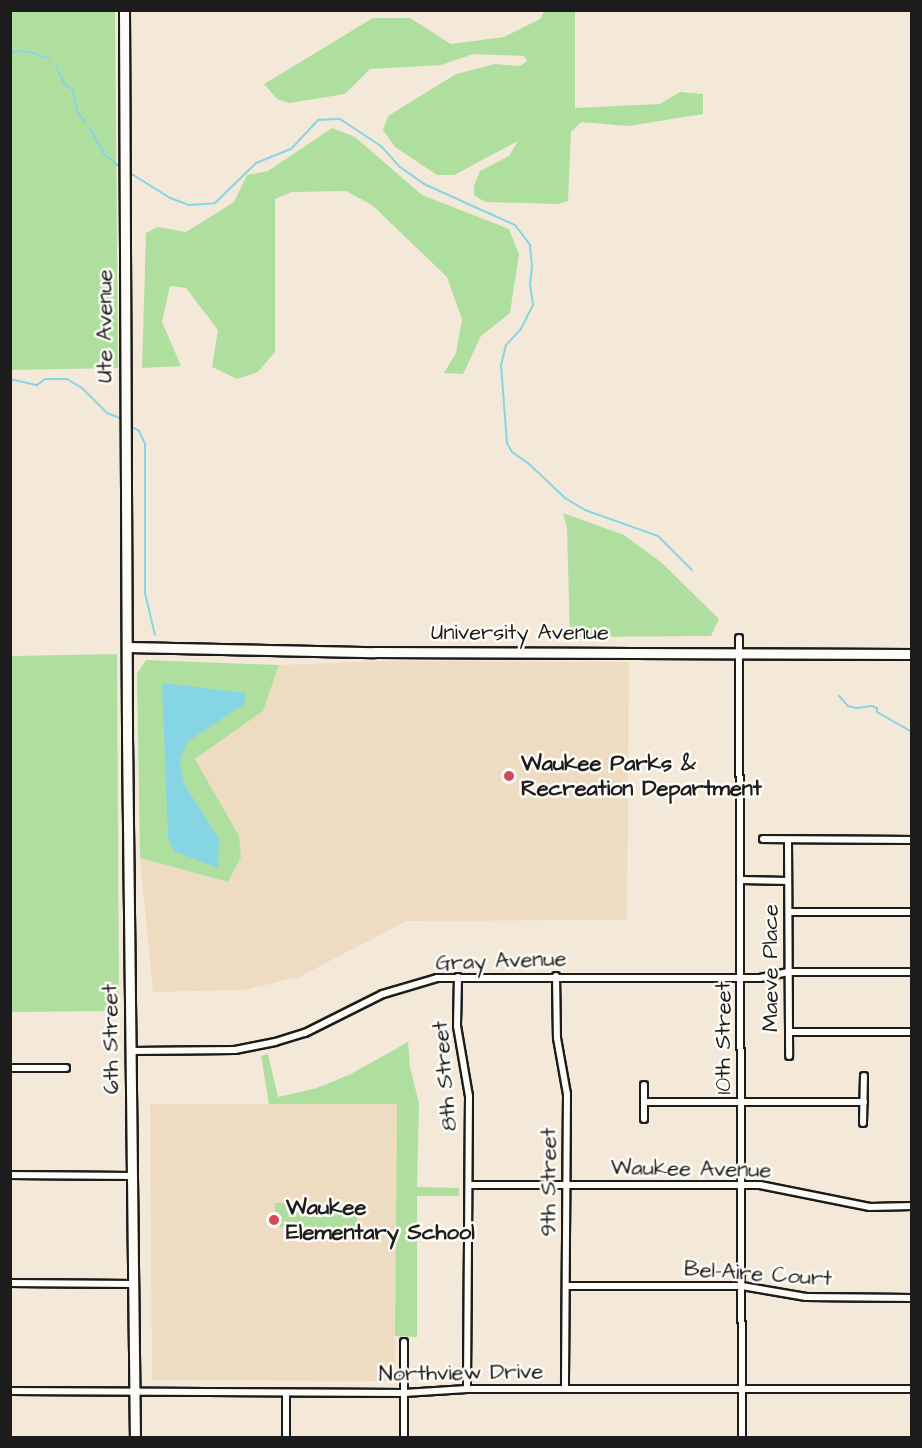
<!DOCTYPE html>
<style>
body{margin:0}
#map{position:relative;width:922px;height:1448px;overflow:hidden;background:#f4e9d8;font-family:"Architects Daughter",sans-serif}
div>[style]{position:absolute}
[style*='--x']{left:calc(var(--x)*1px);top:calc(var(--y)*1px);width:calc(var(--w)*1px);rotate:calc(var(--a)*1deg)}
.built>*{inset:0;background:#eddcc2}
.green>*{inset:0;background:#aedf9f}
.water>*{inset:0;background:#86d5e5}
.stream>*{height:2px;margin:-1px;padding:0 1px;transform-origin:1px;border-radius:1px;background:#86d5e5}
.roads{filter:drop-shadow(2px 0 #1c1c1c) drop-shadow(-2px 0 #1c1c1c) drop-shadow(0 2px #1c1c1c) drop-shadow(0 -2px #1c1c1c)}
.street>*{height:6px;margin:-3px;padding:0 3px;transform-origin:3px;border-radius:3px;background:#fdfcf7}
.secondary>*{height:9px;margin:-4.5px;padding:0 4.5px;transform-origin:4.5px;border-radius:4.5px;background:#fdfcf7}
.dots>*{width:16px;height:16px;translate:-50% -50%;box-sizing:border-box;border:3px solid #fdfcf7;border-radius:50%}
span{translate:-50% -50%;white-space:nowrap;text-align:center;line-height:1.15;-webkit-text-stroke:5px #fdfcf7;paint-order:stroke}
.street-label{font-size:22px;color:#1c1c1c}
.poi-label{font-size:22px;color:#1c1c1c;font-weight:700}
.left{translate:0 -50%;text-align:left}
.frame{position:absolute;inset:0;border:12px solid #1c1c1c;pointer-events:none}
</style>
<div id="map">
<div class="built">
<div style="clip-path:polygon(383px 661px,629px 662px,627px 920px,407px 921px,299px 977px,245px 990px,153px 992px,140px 858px,227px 882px,239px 836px,195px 759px,263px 711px,279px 665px)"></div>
<div style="clip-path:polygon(150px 1104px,397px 1104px,395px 1381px,152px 1380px)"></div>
</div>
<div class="green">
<div style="clip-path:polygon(545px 10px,575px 11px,575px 108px,660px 104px,680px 92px,703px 94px,703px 114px,628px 126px,581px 122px,571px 132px,568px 201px,559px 204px,485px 202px,474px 195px,474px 186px,480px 171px,509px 156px,518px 141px,454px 175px,437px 175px,395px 147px,383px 130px,388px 116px,456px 74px,495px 64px,520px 66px,527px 61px,524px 56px,473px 54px,441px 65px,370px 69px,345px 94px,289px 103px,277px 99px,264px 84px,373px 18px,410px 18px,451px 44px,504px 37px,540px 19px)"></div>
<div style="clip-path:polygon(10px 11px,115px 11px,118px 368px,11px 370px)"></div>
<div style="clip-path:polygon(332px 128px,355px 137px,422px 195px,509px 229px,519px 254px,510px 313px,481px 336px,463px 374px,444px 373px,456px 353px,462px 319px,447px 277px,372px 205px,346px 191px,292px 192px,275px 199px,275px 352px,258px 372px,237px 379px,212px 367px,218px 330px,186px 288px,170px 286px,162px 322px,181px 366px,142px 368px,146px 233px,158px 227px,186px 232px,234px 202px,247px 175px,268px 171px)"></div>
<div style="clip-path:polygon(563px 513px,624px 535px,662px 563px,719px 619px,711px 636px,570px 637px,567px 528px)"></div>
<div style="clip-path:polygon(117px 654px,119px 1011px,11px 1012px,11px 656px)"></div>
<div style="clip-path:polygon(146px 660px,279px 665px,263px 711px,195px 759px,239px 836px,241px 857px,228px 882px,140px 858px,137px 673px)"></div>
<div style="clip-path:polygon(408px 1042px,410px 1067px,419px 1103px,417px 1187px,459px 1188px,459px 1196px,417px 1196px,417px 1337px,395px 1336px,397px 1104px,269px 1104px,261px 1056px,268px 1054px,278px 1097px,317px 1088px,351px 1074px)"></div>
<div style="clip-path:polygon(275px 1203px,357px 1204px,357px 1229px,275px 1227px)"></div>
</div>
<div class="water">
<div style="clip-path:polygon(162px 683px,246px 693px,244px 704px,187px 742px,180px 761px,183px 782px,219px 839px,218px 868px,174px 851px,168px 837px)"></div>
</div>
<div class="stream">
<div style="--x:10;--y:51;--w:20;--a:3"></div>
<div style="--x:30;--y:52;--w:21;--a:19"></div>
<div style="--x:56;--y:66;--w:19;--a:65"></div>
<div style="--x:64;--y:83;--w:11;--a:38"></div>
<div style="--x:73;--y:90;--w:21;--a:79"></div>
<div style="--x:77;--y:111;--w:14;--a:54"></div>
<div style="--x:89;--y:127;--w:31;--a:61"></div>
<div style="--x:104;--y:154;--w:21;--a:39"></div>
<div style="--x:130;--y:173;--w:47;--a:32"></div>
<div style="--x:170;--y:198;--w:20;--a:20"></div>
<div style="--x:189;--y:205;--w:26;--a:-4"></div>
<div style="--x:215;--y:203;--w:57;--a:-44.3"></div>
<div style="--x:256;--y:163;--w:38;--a:-22"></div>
<div style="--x:291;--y:149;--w:40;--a:-47"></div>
<div style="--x:318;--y:120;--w:22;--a:-3"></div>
<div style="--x:340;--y:119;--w:49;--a:33.4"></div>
<div style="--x:381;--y:146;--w:28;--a:48"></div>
<div style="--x:400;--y:167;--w:29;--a:35"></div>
<div style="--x:424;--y:184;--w:100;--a:24.3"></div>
<div style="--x:515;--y:225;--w:25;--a:53"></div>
<div style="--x:530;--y:245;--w:21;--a:85"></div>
<div style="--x:532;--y:266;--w:19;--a:96"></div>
<div style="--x:530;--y:285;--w:20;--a:81"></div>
<div style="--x:533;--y:305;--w:28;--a:117"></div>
<div style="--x:520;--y:330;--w:21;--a:133"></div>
<div style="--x:506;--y:345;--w:21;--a:104"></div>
<div style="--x:501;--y:365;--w:78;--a:85.6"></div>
<div style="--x:507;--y:443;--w:10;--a:61"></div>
<div style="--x:512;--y:452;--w:19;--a:35"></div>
<div style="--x:528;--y:463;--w:51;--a:43.4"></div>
<div style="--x:565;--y:498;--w:23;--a:31"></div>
<div style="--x:585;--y:510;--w:77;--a:19.6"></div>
<div style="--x:658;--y:536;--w:48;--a:45"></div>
<div style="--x:10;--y:379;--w:28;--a:13"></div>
<div style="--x:37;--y:385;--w:10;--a:-37"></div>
<div style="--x:45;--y:379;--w:22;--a:0"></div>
<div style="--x:67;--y:379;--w:17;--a:31"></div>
<div style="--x:82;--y:388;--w:35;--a:45"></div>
<div style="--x:107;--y:413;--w:14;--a:21"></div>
<div style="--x:129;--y:425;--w:12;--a:31"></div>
<div style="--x:139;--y:431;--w:14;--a:65"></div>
<div style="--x:145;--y:444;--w:149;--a:90"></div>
<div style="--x:145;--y:593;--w:43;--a:76.6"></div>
<div style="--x:839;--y:696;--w:13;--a:48"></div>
<div style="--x:848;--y:706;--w:9;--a:13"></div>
<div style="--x:857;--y:708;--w:15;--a:-8"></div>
<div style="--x:872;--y:706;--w:5;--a:22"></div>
<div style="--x:877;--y:708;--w:4;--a:90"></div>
<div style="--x:877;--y:712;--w:40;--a:29.7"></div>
</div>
<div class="roads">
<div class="street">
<div style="--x:739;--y:638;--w:800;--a:89.79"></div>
<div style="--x:763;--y:839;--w:149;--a:0.4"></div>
<div style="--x:788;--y:840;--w:216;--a:89.7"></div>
<div style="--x:742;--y:880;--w:46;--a:1.2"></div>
<div style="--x:789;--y:912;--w:123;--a:0"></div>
<div style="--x:556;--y:976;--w:62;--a:89.1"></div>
<div style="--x:557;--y:1038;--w:57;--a:79.9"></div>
<div style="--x:567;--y:1094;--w:295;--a:90.4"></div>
<div style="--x:458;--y:977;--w:49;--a:91.2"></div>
<div style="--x:457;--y:1026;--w:71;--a:80.3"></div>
<div style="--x:469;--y:1096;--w:293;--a:90.4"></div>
<div style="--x:789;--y:1032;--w:123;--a:0"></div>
<div style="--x:131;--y:1051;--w:104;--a:-0.6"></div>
<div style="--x:235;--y:1050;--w:41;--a:-11.3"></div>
<div style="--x:275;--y:1042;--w:31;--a:-17"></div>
<div style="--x:305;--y:1033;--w:87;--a:-26.6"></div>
<div style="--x:383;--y:994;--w:56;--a:-16.5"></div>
<div style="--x:437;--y:978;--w:323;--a:0"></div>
<div style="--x:760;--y:978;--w:30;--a:-12"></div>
<div style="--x:789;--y:972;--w:123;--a:0"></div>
<div style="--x:10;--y:1068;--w:56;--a:0"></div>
<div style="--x:645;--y:1102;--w:219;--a:0"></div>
<div style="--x:644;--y:1119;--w:34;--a:-90"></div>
<div style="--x:863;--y:1123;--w:47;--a:-88.8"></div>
<div style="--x:10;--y:1175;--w:122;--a:0.5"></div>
<div style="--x:469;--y:1185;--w:291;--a:0"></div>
<div style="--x:760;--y:1185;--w:112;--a:11.3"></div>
<div style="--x:870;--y:1207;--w:42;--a:-1.4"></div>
<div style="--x:10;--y:1283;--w:123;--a:0.5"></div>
<div style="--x:566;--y:1286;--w:176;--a:0"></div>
<div style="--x:742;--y:1286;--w:65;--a:9.8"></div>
<div style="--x:806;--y:1297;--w:106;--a:0.5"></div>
<div style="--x:404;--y:1342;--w:96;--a:90"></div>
<div style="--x:10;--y:1391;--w:394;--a:0.3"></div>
<div style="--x:404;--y:1393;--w:63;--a:-3.6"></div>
<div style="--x:467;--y:1389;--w:445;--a:0"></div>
<div style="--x:286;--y:1438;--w:45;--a:-90"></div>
</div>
<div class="secondary">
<div style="--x:124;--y:10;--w:726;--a:89.76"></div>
<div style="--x:127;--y:736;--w:702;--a:89.35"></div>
<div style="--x:128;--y:647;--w:246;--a:1.2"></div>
<div style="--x:374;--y:652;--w:538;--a:0.21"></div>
</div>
</div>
<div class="dots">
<div style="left:509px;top:776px;background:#d1495b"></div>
<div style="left:274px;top:1220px;background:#d1495b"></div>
</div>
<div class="street-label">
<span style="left:105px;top:326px;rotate:-90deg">Ute Avenue</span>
<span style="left:520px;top:633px">University Avenue</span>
<span style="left:501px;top:961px;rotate:-2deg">Gray Avenue</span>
<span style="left:771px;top:968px;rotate:-90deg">Maeve Place</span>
<span style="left:724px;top:1038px;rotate:-90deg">10th Street</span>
<span style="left:111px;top:1039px;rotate:-91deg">6th Street</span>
<span style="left:445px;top:1076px;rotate:-95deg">8th Street</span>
<span style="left:691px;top:1169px;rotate:1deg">Waukee Avenue</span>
<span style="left:549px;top:1182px;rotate:-90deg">9th Street</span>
<span style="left:758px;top:1274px;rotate:4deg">Bel-Aire Court</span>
<span style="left:461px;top:1373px;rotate:-1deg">Northview Drive</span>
</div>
<div class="poi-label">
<span class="left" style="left:521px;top:776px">Waukee Parks &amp;<br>Recreation Department</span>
<span class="left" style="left:286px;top:1220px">Waukee<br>Elementary School</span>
</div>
<div class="frame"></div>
</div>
